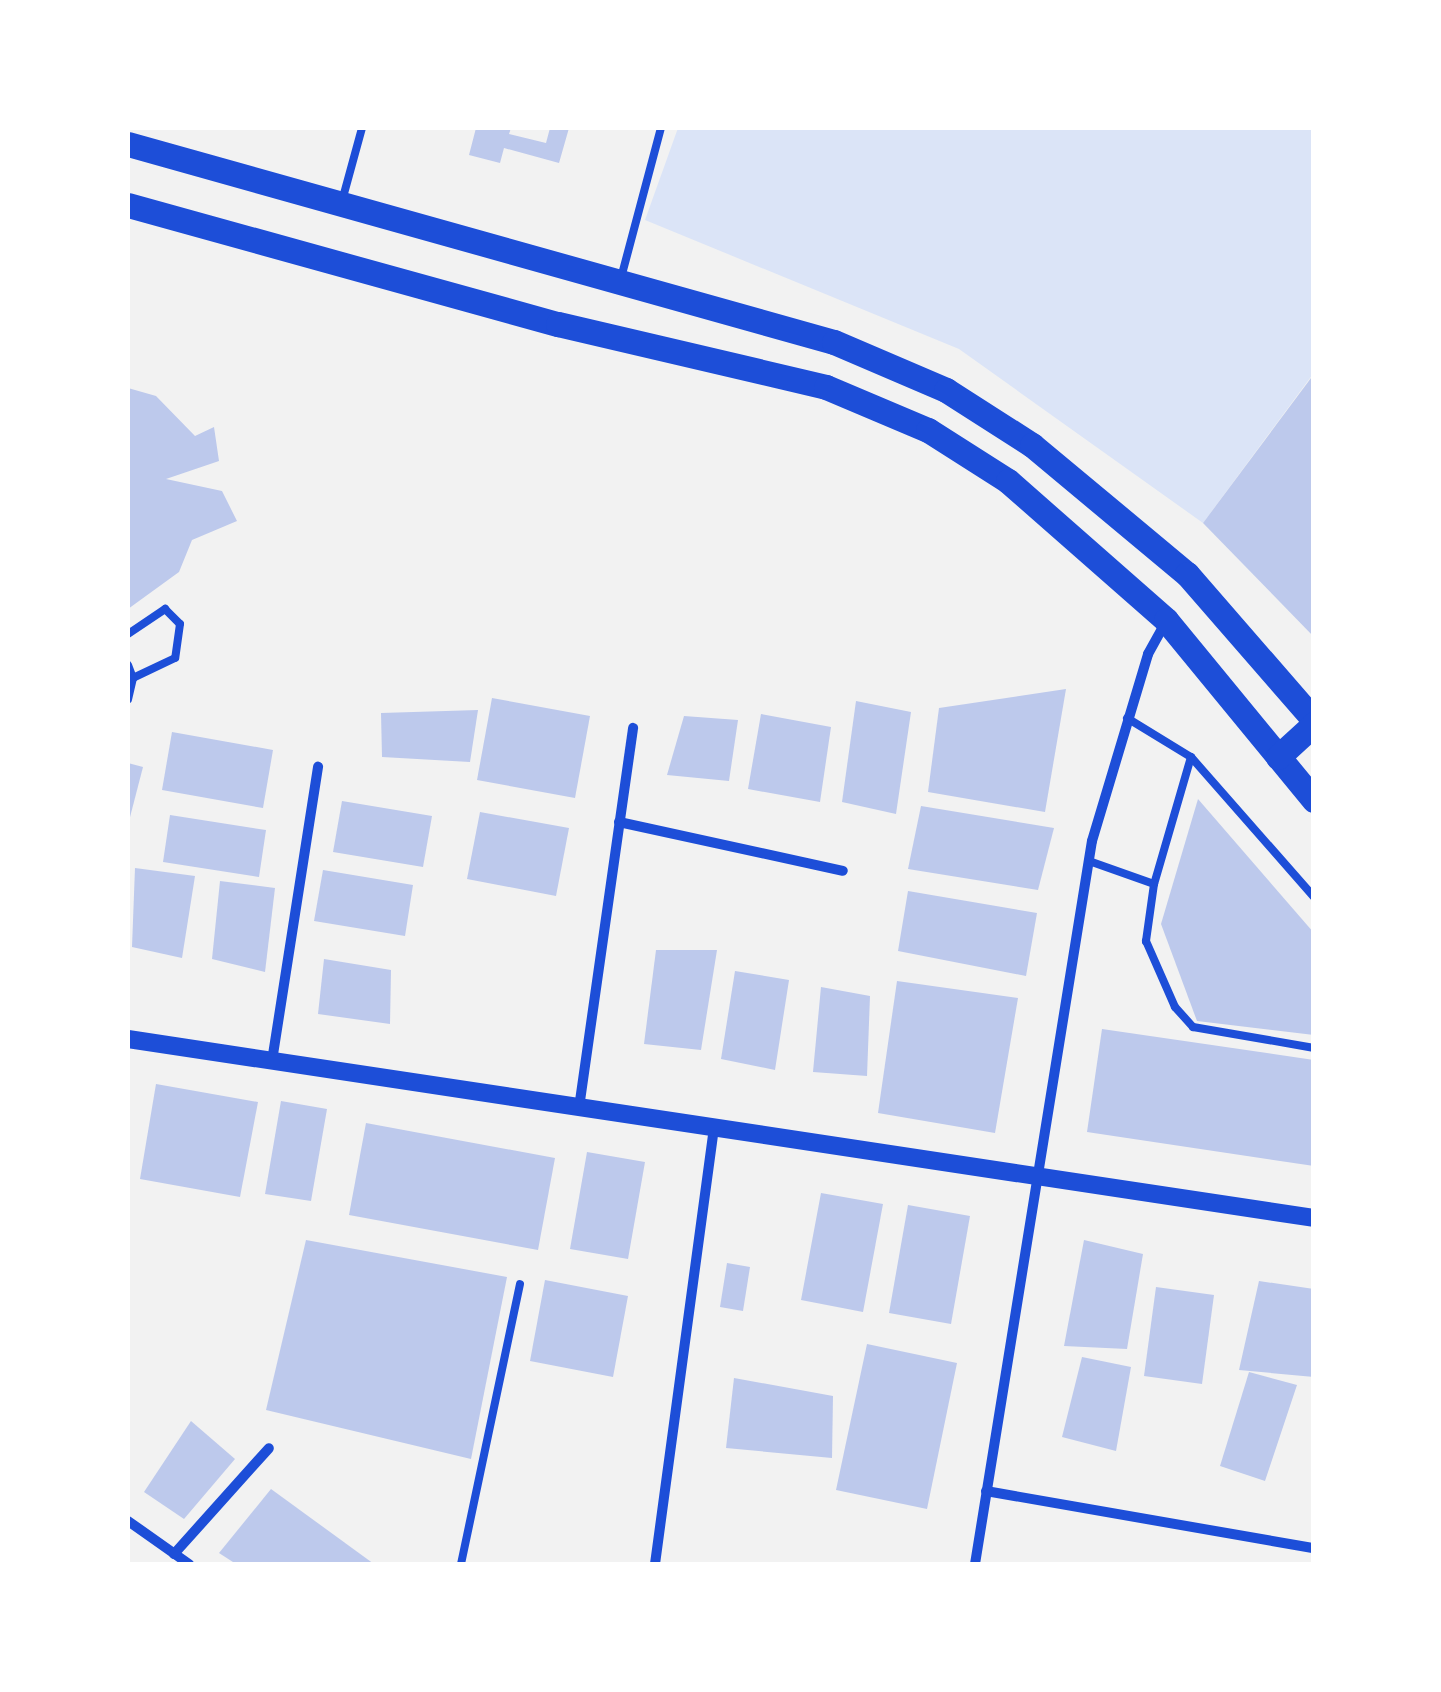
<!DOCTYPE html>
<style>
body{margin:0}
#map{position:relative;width:1441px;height:1692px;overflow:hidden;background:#f2f2f2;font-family:Inter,sans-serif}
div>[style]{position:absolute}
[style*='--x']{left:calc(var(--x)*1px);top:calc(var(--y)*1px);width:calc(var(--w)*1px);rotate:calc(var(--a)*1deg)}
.green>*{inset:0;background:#dbe4f7}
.building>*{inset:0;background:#bdc9ec}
.service>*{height:8px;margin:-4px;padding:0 4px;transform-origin:4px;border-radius:4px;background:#1d4ed8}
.minor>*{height:10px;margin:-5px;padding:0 5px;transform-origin:5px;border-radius:5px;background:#1d4ed8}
.tertiary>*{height:18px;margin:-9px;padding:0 9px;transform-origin:9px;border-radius:9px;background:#1d4ed8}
.primary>*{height:25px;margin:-12.5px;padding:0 12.5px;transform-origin:12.5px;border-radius:12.5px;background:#1d4ed8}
span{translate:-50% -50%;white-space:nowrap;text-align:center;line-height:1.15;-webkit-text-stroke:9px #fff;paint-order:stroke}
.frame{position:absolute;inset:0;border:130px solid #fff;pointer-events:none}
</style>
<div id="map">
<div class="green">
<div style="clip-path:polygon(678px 128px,1313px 128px,1313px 374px,1203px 523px,959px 349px,645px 220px)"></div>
</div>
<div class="building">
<div style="clip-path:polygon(476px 128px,511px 128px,509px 134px,546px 143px,550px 128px,569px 128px,559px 163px,504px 148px,500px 163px,469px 155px)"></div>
<div style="clip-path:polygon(1314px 374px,1314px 637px,1203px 523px)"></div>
<div style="clip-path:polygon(128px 388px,156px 396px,195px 436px,214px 427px,219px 461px,166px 479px,222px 491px,237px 521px,192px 540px,179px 572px,128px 609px)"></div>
<div style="clip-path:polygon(1066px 689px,1045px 812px,928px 792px,939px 708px)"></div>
<div style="clip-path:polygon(492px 698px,590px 716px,575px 798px,477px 780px)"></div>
<div style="clip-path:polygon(856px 701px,911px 712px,896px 814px,842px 802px)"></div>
<div style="clip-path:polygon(478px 710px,470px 762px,382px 757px,381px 713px)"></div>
<div style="clip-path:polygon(761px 714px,831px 727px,820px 802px,748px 789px)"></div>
<div style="clip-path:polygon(684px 716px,738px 720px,729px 781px,667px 775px)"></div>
<div style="clip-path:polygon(172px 732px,273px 750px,263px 808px,162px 790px)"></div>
<div style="clip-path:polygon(128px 763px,143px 767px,129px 821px,128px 821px)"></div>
<div style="clip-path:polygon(1198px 799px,1314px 933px,1314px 1035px,1197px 1021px,1161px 924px)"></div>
<div style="clip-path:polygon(342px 801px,432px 816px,423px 867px,333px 852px)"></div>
<div style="clip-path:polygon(921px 806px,1054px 828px,1038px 890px,908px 869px)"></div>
<div style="clip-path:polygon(480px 812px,569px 828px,556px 896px,467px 879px)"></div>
<div style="clip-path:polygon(170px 815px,266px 830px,259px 877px,163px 862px)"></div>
<div style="clip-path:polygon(135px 868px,195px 876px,182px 958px,132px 947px)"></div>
<div style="clip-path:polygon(323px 870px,413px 885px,405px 936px,314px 921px)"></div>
<div style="clip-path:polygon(220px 881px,275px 888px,265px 972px,212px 959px)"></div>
<div style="clip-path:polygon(908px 891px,1037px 913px,1026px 976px,898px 951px)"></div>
<div style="clip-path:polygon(656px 950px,717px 950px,701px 1050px,644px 1044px)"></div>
<div style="clip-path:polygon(324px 959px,391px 970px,390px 1024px,318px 1014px)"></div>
<div style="clip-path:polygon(735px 971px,789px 980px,775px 1070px,721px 1059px)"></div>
<div style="clip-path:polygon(897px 981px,1018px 998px,995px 1133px,878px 1113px)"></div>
<div style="clip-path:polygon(821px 987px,870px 996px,867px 1076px,813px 1072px)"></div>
<div style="clip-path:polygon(1102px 1029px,1314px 1060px,1314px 1166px,1087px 1132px)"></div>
<div style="clip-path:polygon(156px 1084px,258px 1102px,240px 1197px,140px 1179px)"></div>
<div style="clip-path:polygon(281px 1101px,327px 1109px,311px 1201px,265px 1194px)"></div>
<div style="clip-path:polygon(366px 1123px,555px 1158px,538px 1250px,349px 1215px)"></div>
<div style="clip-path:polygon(587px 1152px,645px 1162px,628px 1259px,570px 1249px)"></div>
<div style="clip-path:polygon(821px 1193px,883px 1204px,863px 1312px,801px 1300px)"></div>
<div style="clip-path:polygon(908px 1205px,970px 1216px,951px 1324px,889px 1313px)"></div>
<div style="clip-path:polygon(306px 1240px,507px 1277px,471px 1459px,266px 1410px)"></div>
<div style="clip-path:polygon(1084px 1240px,1143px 1254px,1127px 1349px,1064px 1346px)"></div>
<div style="clip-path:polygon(727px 1263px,750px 1267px,743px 1311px,720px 1307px)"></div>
<div style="clip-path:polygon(545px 1280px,628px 1296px,613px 1377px,530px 1361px)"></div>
<div style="clip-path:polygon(1259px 1281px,1314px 1289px,1314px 1377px,1239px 1370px)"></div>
<div style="clip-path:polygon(1156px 1287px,1214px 1295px,1202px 1384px,1144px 1376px)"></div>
<div style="clip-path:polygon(867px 1344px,957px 1363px,927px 1509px,836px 1490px)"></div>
<div style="clip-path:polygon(1082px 1357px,1131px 1367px,1116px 1451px,1062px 1437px)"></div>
<div style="clip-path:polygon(1249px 1372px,1297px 1385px,1265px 1481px,1220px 1466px)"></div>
<div style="clip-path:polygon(734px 1378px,833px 1396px,832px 1458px,726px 1448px)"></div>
<div style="clip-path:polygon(191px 1421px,235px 1459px,184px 1519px,144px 1492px)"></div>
<div style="clip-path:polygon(271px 1489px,374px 1564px,236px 1564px,219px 1553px)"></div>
</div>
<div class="service">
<div style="--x:342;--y:201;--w:76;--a:-74.7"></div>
<div style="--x:621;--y:278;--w:155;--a:-75.1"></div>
<div style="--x:128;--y:634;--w:45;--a:-34"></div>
<div style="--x:165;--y:609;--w:21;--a:45"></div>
<div style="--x:180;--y:624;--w:34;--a:98"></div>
<div style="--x:175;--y:658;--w:47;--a:154.5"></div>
<div style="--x:128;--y:665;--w:14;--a:69"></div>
<div style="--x:133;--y:678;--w:22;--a:103"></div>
<div style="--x:1127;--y:718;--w:75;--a:31.4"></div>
<div style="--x:1191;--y:757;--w:186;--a:48.7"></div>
<div style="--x:1191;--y:757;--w:132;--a:106.2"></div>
<div style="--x:1154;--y:884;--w:58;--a:98"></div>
<div style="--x:1146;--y:941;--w:72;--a:66.3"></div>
<div style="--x:1175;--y:1007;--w:27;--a:48"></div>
<div style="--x:1193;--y:1027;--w:123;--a:9.8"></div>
<div style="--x:1089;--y:861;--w:69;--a:19.5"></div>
<div style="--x:461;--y:1564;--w:286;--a:-78.1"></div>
</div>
<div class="minor">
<div style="--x:619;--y:822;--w:229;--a:12.3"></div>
<div style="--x:272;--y:1061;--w:298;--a:-81.1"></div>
<div style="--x:579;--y:1108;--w:384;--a:-81.9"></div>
<div style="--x:986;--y:1491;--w:333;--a:9.9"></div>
<div style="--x:128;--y:1521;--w:75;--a:35.2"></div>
<div style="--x:174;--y:1554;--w:142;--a:-48.1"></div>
<div style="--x:655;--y:1564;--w:439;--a:-82.3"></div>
<div style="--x:975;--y:1564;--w:732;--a:-80.81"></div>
<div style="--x:1092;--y:841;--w:195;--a:-73.3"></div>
<div style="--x:1148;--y:654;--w:35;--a:-61"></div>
</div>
<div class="tertiary">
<div style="--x:128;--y:1039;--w:1199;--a:8.58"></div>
</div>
<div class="primary">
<div style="--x:128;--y:144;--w:733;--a:15.67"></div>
<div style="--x:834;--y:342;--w:122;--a:23.2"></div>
<div style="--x:946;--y:390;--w:102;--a:32.6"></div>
<div style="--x:1032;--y:445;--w:202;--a:39.8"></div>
<div style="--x:1187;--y:574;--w:194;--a:49"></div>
<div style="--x:128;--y:205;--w:446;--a:15.5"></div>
<div style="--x:558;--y:324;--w:275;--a:13.2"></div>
<div style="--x:826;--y:387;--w:111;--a:22.9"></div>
<div style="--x:928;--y:430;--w:95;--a:32.5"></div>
<div style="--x:1008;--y:481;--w:210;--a:41.3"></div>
<div style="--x:1166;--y:620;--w:233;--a:50.6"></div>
<div style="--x:1278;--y:757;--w:49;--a:-42.5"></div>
</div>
<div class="frame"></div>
</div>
